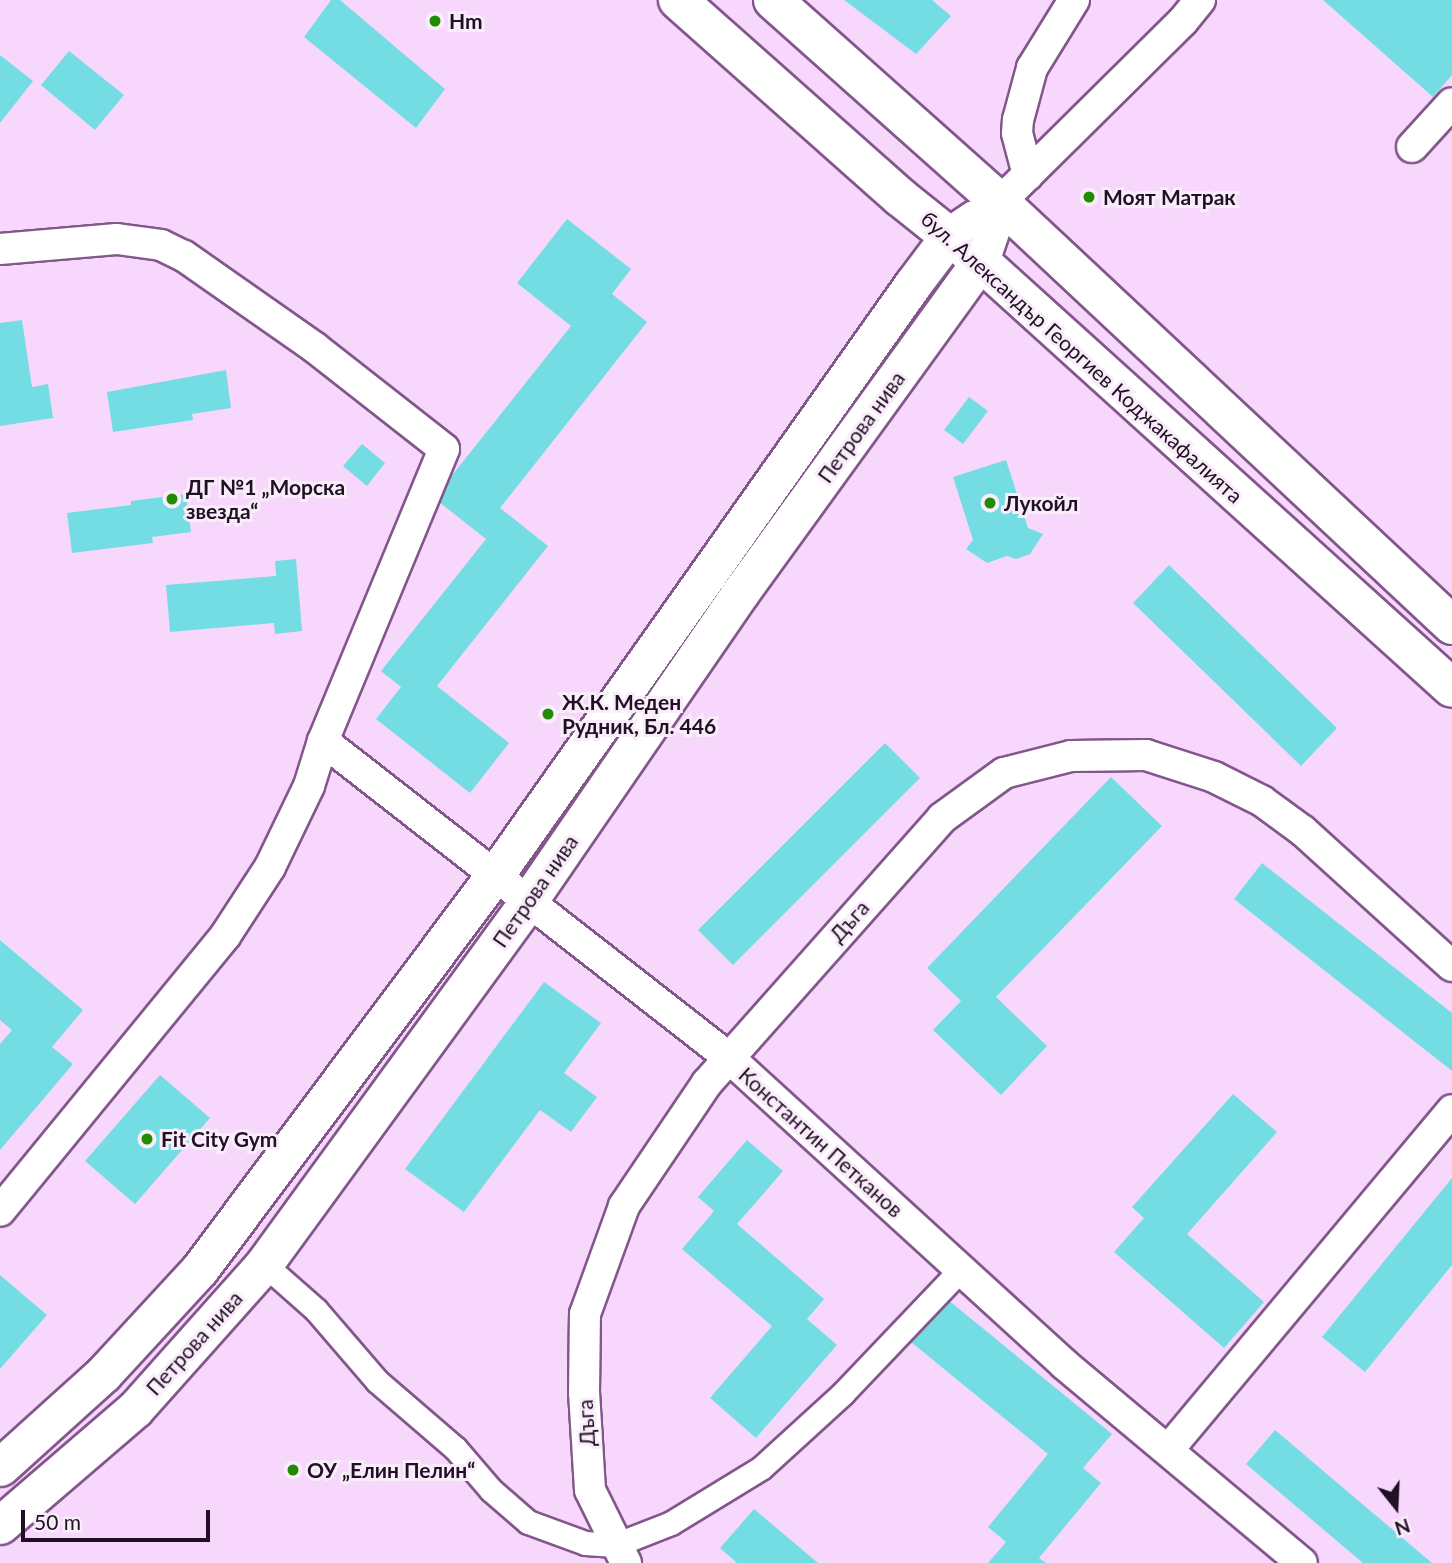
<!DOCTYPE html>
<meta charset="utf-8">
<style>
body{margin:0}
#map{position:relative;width:1452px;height:1563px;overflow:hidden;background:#f7d8fc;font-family:Lato,sans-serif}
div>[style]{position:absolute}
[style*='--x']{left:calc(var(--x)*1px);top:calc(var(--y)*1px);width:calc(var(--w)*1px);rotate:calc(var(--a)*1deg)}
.building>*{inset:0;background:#74dde4}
.roads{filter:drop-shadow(2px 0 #83568c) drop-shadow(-2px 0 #83568c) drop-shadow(0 2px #83568c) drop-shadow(0 -2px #83568c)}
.pedestrian>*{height:23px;margin:-11.5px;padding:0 11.5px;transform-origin:11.5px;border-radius:11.5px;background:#fff}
.minor>*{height:30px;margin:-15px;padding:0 15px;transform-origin:15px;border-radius:15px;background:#fff}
.tertiary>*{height:37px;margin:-18.5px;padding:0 18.5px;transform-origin:18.5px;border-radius:18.5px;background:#fff}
.secondary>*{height:38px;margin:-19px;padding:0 19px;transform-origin:19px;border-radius:19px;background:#fff}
.dots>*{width:19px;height:19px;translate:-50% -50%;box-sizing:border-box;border:4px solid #f8edf9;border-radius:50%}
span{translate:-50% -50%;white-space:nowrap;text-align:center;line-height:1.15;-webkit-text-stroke:6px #f8edf9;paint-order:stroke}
.poi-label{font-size:21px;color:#210f25;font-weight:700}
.left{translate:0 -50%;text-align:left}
.street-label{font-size:21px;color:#210f25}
.north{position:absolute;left:1361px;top:1472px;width:70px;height:70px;-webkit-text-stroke:5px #f8edf9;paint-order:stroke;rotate:162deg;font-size:19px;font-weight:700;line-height:28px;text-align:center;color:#210f25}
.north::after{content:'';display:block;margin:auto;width:24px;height:32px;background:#210f25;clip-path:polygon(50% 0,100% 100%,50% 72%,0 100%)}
.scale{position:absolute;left:21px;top:1510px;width:189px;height:32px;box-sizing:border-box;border:4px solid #210f25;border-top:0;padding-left:9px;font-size:21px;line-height:24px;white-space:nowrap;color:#210f25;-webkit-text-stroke:5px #f8edf9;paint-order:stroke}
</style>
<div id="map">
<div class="building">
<div style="clip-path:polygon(331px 0,340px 0,445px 89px,416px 128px,304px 37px)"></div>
<div style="clip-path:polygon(844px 0,932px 0,951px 16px,916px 54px)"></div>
<div style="clip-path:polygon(1323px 0,1452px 0,1452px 75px,1433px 97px)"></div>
<div style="clip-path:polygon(69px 51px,124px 95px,95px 130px,41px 85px)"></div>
<div style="clip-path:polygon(0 55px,33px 81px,0 123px)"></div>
<div style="clip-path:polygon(567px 219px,631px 269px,612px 294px,647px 322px,500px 508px,548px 546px,437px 686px,509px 743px,470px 793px,376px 719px,401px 687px,381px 671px,486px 539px,434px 498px,571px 326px,517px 283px)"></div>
<div style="clip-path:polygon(22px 320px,32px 387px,48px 384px,53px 418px,0 426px,0 323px)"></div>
<div style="clip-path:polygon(226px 370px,231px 408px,192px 414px,193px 420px,113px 432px,107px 392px)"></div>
<div style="clip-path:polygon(969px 397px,988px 411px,963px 444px,944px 430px)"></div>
<div style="clip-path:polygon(362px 444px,385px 463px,367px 486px,343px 466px)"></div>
<div style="clip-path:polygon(1006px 460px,1028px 528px,1043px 534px,1030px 554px,1016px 559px,1007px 556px,987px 563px,966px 549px,973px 540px,953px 477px)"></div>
<div style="clip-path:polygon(186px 494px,191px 532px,152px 537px,153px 543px,72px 553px,67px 513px,131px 505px,131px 501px)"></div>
<div style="clip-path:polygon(296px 559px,302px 631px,275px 634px,274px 623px,170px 632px,166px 585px,276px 576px,275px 561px)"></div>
<div style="clip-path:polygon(1169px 565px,1337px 728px,1301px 766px,1133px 603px)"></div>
<div style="clip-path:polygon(885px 743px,920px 778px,733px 965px,698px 930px)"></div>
<div style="clip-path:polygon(1111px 777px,1162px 826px,996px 997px,1047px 1046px,1001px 1095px,933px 1030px,961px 1001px,927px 968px)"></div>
<div style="clip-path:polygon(1262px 863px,1452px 1013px,1452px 1071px,1234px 899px)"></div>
<div style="clip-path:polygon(0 940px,83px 1010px,52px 1047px,73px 1064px,0 1150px,0 1044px,12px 1030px,0 1020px)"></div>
<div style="clip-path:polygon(544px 982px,601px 1023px,564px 1073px,597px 1097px,571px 1132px,540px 1110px,464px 1212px,405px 1169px)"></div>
<div style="clip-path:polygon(160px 1075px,210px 1118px,135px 1204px,85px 1161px)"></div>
<div style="clip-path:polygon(1233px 1094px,1277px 1132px,1187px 1234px,1264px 1302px,1224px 1348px,1114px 1252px,1144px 1218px,1132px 1207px)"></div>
<div style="clip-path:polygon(747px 1140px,783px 1171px,737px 1224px,824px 1299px,807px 1319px,837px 1345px,756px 1438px,710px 1398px,772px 1326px,682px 1249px,714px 1211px,698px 1197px)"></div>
<div style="clip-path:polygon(1452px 1178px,1452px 1265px,1365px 1372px,1322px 1337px)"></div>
<div style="clip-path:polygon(0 1275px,47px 1315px,0 1369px)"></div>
<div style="clip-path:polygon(947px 1299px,1112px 1434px,1083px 1468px,1101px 1483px,1039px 1558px,1046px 1563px,988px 1563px,1006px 1542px,988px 1527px,1048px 1454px,911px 1342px)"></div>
<div style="clip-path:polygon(1275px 1430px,1432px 1563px,1363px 1563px,1246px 1464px)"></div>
<div style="clip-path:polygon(754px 1509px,818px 1563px,737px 1563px,720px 1548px)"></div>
</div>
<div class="roads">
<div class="pedestrian">
<div style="--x:264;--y:1264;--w:69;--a:41.5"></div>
<div style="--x:316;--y:1310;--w:94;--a:49.3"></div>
<div style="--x:377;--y:1381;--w:103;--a:40.7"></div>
<div style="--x:455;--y:1448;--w:55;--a:49.4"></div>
<div style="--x:491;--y:1490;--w:49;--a:40.9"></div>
<div style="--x:528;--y:1522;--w:61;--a:20.2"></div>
<div style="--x:585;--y:1543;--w:30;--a:4"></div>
<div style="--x:615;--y:1545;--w:60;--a:-21.4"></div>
<div style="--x:671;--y:1523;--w:105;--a:-31.4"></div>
<div style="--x:761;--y:1468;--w:111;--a:-42.4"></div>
<div style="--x:843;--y:1393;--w:171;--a:-46.4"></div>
</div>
<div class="minor">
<div style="--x:1412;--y:147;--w:59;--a:-47.7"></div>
<div style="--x:1028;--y:175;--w:43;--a:-104.7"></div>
<div style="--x:1017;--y:133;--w:13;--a:-86"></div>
<div style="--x:1018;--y:120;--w:54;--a:-74.9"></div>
<div style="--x:1032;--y:68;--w:80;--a:-58.3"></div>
<div style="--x:1000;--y:202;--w:257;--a:-44.7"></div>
<div style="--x:1183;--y:21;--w:27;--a:-51"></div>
<div style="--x:0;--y:249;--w:117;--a:-4.9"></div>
<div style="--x:117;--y:239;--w:44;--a:7.8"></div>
<div style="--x:161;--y:245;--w:25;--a:26"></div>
<div style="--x:184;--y:256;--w:159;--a:35"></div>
<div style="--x:314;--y:347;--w:165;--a:38.1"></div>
<div style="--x:444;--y:449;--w:316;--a:112.5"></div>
<div style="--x:323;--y:741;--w:47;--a:107.3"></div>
<div style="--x:309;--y:786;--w:90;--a:115.7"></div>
<div style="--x:270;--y:867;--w:82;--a:123.1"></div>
<div style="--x:225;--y:936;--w:355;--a:129.3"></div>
<div style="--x:323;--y:741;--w:514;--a:37.96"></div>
<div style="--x:728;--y:1057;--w:455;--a:42.4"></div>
<div style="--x:1064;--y:1364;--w:310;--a:39.9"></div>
<div style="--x:1168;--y:1450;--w:443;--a:-50.1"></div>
<div style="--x:626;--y:1563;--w:81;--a:-116.3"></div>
<div style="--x:590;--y:1490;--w:97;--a:-93.5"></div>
<div style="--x:584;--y:1393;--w:79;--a:-89.3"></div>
<div style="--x:585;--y:1314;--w:115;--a:-70.1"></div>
<div style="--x:624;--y:1206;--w:148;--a:-56"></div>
<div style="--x:707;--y:1083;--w:354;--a:-48.4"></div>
<div style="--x:942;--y:818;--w:77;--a:-36"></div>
<div style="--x:1004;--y:773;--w:69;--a:-14.2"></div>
<div style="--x:1071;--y:756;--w:75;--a:-0.8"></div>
<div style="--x:1146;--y:755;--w:71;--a:17.9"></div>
<div style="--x:1214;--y:777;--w:54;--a:26.6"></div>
<div style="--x:1262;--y:801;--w:51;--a:36.2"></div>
<div style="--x:1303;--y:831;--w:201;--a:42.2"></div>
</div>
<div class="tertiary">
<div style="--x:0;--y:1467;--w:139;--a:-42.1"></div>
<div style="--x:103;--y:1374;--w:142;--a:-47.3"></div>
<div style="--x:199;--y:1270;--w:494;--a:-53.2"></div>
<div style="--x:495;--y:875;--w:724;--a:-54.73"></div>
<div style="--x:913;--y:284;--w:60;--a:-53.1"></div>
<div style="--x:949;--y:236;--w:30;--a:-34"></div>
<div style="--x:0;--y:1525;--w:178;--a:-40.7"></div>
<div style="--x:135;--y:1409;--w:194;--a:-48.3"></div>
<div style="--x:264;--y:1264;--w:450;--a:-53.9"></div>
<div style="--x:529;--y:900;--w:373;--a:-55.5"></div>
<div style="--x:740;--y:593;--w:410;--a:-54.1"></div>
<div style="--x:980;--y:261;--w:62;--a:-71.3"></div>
</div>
<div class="secondary">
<div style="--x:678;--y:0;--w:297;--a:41.6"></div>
<div style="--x:900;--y:197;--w:102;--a:38.7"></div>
<div style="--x:980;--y:261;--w:636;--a:42.13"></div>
<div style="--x:773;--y:0;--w:304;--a:41.7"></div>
<div style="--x:1000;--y:202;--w:619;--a:43.1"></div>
</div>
</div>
<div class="dots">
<div style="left:435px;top:21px;background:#228b04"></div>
<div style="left:1089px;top:197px;background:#228b04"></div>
<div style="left:172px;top:499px;background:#228b04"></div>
<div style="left:990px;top:503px;background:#228b04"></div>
<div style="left:548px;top:714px;background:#228b04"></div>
<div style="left:147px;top:1139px;background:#228b04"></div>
<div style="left:293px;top:1470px;background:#228b04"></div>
</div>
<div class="poi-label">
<span class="left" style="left:449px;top:21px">Hm</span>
<span class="left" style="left:1103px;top:197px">Моят Матрак</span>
<span class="left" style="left:186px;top:499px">ДГ №1 „Морска<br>звезда“</span>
<span class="left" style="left:1004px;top:503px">Лукойл</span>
<span class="left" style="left:562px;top:714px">Ж.К. Меден<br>Рудник, Бл. 446</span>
<span class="left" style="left:161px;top:1139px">Fit City Gym</span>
<span class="left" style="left:307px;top:1470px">ОУ „Елин Пелин“</span>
</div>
<div class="street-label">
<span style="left:1082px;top:357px;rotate:42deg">бул. Александър Георгиев Коджакафалията</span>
<span style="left:861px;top:427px;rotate:-54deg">Петрова нива</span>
<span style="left:535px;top:891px;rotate:-55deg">Петрова нива</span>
<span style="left:849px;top:921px;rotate:-48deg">Дъга</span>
<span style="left:821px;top:1142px;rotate:42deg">Константин Петканов</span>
<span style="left:194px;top:1343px;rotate:-48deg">Петрова нива</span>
<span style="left:586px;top:1423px;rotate:-93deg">Дъга</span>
</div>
<div class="north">N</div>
<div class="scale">50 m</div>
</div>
